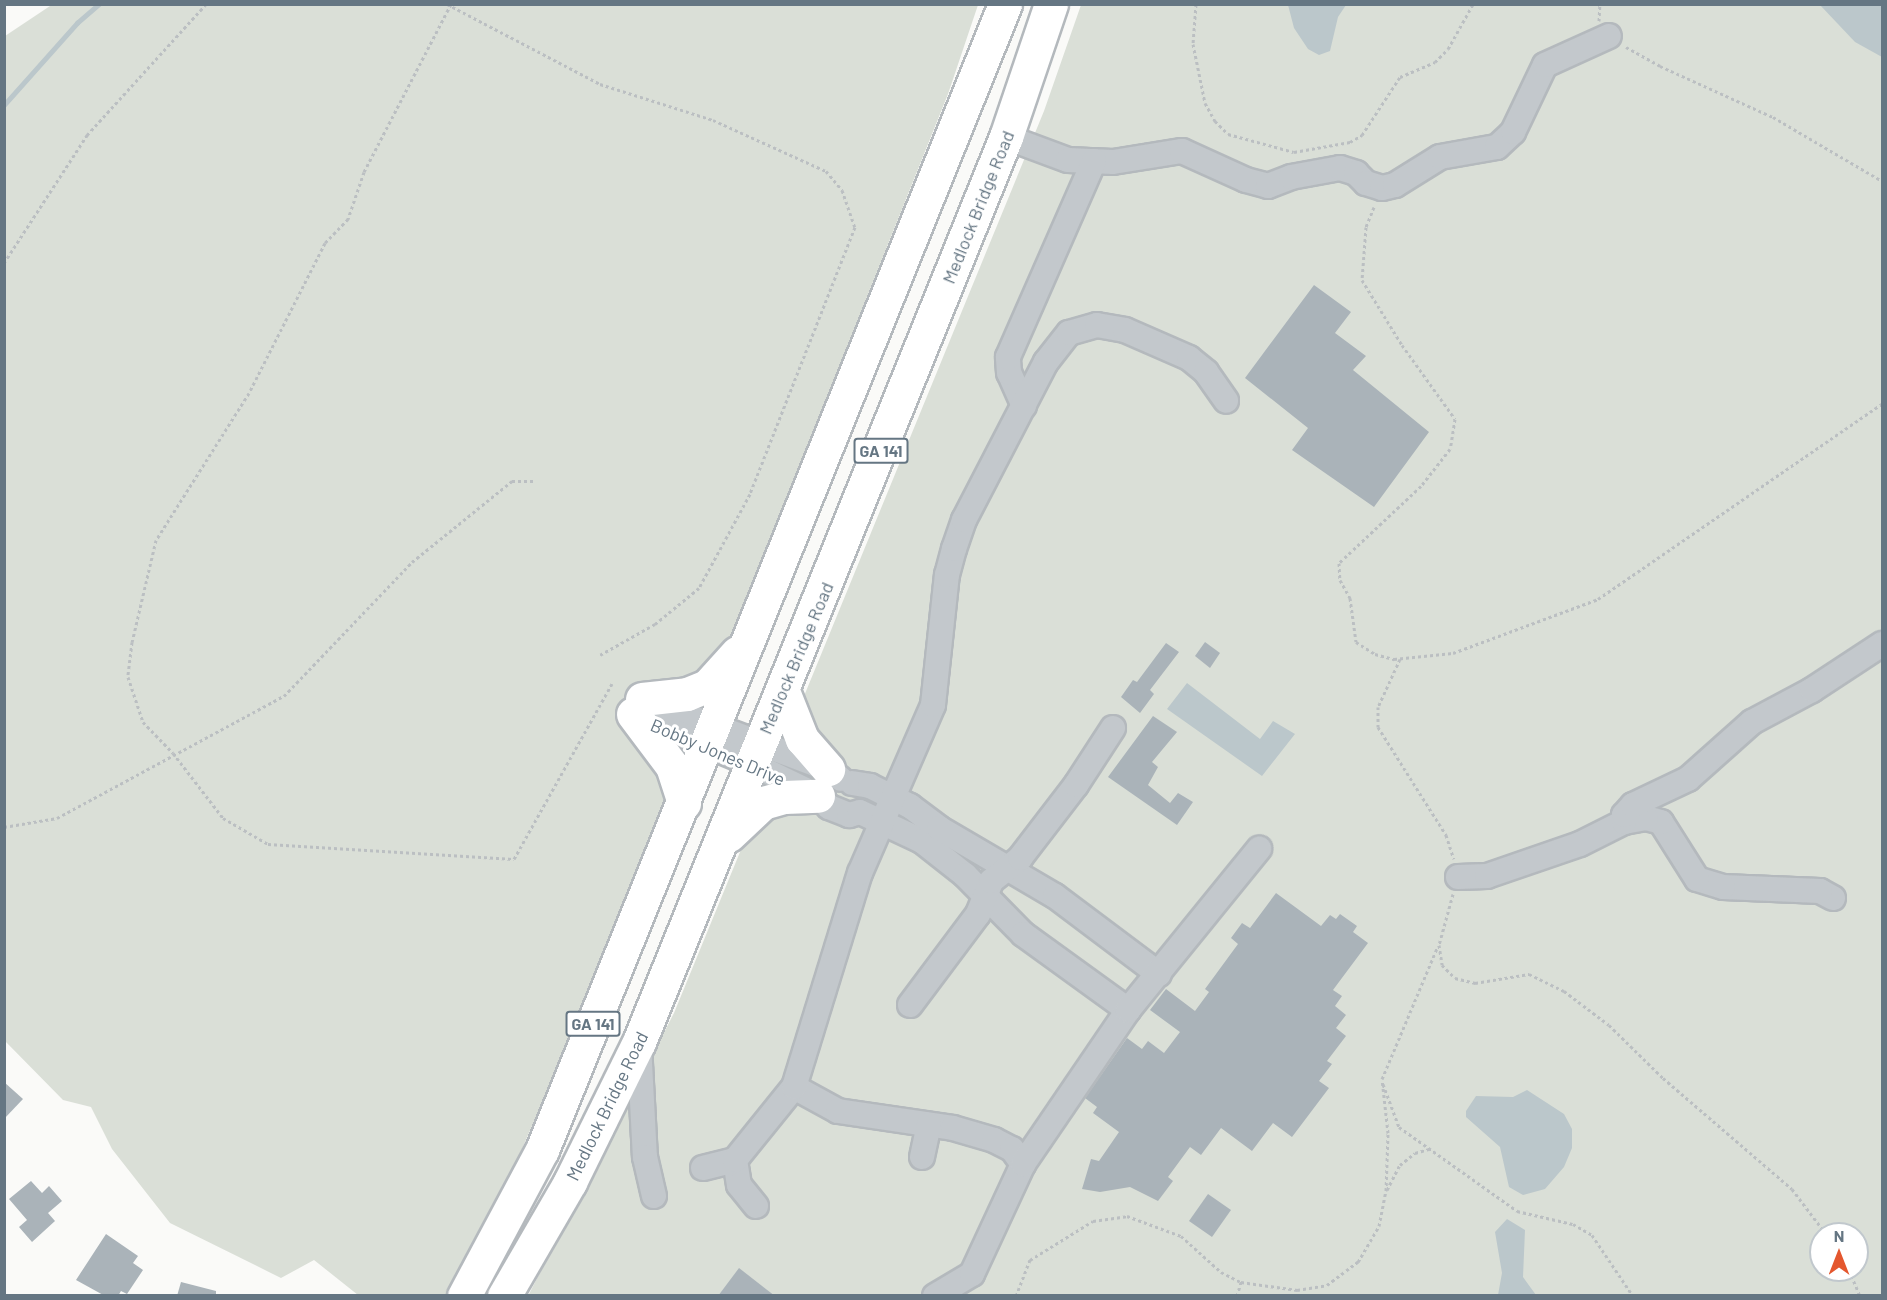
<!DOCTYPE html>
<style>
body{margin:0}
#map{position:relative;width:1887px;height:1300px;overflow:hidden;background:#fafaf8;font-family:Barlow,sans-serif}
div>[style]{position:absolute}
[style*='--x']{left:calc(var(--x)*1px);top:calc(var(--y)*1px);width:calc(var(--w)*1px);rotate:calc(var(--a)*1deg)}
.green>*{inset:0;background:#dadfd7}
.water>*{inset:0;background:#bbc7cb}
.stream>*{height:4.5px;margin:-2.25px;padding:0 2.25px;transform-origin:2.25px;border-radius:2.25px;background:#bbc7cb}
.building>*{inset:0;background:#aab3b9}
.path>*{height:3px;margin-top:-1.5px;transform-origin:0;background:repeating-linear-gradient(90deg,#bbbfc2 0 3px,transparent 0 6px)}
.roads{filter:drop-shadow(2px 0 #b4b9bd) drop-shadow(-2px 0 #b4b9bd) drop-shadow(0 2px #b4b9bd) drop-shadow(0 -2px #b4b9bd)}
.minor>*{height:24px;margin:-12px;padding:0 12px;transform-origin:12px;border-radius:12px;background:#c3c8cc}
.highway>*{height:33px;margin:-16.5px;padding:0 16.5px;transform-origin:16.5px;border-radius:16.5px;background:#fff}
span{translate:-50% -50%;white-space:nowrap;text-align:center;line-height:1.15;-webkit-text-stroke:6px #fff;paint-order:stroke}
.shield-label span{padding:2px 4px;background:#fff;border:2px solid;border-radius:4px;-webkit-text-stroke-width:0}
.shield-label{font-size:16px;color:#657683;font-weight:700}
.street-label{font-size:18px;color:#657683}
.frame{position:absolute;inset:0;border:6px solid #657683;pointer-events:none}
.north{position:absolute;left:1809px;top:1222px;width:60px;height:60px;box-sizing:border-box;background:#fff;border:2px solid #c1c8cd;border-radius:50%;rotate:0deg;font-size:16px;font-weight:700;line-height:24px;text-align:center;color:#657683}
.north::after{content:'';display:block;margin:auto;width:21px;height:27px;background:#e4572e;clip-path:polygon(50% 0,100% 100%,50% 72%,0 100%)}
</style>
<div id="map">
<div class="green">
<div style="clip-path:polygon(53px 4px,978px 5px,948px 94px,578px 1021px,482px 1240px,451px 1295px,358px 1295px,314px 1260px,281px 1278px,170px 1223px,112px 1149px,91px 1107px,63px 1100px,5px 1041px,5px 36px)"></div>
<div style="clip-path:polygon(evenodd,1081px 5px,1882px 5px,1882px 1295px,528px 1296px,674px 1013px,1044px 111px,1081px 5px,1821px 1234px,1857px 1234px,1857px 1270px,1821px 1270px,1821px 1234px)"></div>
</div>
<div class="water">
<div style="clip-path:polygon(1288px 5px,1346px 5px,1338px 17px,1330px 51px,1319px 55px,1308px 49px,1294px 28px)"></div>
<div style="clip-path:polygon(1820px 5px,1882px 5px,1882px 57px,1855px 42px)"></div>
<div style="clip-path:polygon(1187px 683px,1260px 739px,1273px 721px,1295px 734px,1262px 776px,1167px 709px)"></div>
<div style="clip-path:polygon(1527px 1090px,1564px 1114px,1572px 1129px,1572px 1148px,1564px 1167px,1545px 1189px,1523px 1195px,1509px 1187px,1500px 1147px,1466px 1117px,1466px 1111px,1476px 1096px,1513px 1097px)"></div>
<div style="clip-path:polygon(1507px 1219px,1525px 1230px,1523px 1277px,1536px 1295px,1498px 1295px,1502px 1273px,1495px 1232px)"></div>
</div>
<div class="stream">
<div style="--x:4;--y:105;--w:110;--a:-48.3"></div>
<div style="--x:77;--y:23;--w:29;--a:-41"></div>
</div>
<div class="building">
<div style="clip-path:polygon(1314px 285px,1351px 312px,1335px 333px,1366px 356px,1353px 370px,1429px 432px,1374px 507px,1292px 450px,1308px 428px,1245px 378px)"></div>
<div style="clip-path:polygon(1205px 642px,1220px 653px,1210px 668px,1195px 656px)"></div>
<div style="clip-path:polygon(1166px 643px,1179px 652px,1150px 690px,1154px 694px,1140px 713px,1121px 697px,1133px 680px,1137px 682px)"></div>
<div style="clip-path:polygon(1153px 716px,1177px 732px,1152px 762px,1158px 767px,1148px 785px,1170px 803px,1178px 793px,1193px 802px,1177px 825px,1108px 777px)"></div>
<div style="clip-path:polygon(1276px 893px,1321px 926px,1330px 915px,1336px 919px,1340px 914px,1357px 926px,1353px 932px,1368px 943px,1333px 990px,1342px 996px,1335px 1006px,1346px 1015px,1336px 1028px,1346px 1036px,1327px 1061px,1332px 1064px,1319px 1081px,1329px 1088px,1292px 1137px,1273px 1123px,1252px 1151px,1221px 1128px,1201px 1155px,1190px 1147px,1168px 1177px,1173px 1181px,1158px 1201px,1130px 1187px,1100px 1192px,1082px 1189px,1091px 1159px,1099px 1161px,1119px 1132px,1093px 1113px,1097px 1107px,1085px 1098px,1127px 1038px,1142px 1049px,1148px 1041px,1164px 1053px,1180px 1032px,1150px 1010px,1166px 989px,1195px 1011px,1209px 992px,1205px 989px,1238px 944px,1231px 938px,1242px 923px,1250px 928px)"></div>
<div style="clip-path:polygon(4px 1082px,23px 1099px,4px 1119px)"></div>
<div style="clip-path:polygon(31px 1181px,42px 1193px,49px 1186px,62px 1201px,48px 1213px,55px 1221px,32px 1242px,19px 1227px,27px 1220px,9px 1199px)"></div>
<div style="clip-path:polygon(1208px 1194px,1231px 1210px,1212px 1237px,1189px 1221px)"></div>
<div style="clip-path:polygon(106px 1234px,138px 1256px,133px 1263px,143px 1270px,127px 1294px,121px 1291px,118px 1296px,105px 1296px,76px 1280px)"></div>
<div style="clip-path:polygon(739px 1268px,775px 1296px,718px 1296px)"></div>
<div style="clip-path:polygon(181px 1282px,216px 1291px,216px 1296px,177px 1296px)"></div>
</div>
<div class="path">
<div style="--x:447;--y:4;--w:173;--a:27.6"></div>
<div style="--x:600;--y:84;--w:119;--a:17.7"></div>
<div style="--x:713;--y:120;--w:124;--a:24.3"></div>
<div style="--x:826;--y:171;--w:25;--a:50"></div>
<div style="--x:842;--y:190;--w:39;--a:71"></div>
<div style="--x:855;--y:227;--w:287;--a:111.5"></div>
<div style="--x:750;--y:494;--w:107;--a:118.5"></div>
<div style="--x:699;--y:588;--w:57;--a:140.7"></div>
<div style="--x:655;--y:624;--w:63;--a:150.6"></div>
<div style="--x:451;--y:4;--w:189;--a:117.4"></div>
<div style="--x:364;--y:172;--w:50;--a:108.8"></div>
<div style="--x:348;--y:219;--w:33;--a:134"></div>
<div style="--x:325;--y:243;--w:168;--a:116.9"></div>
<div style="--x:249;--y:393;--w:174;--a:122.3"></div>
<div style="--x:156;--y:540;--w:105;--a:103.2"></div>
<div style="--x:132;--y:642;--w:35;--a:97"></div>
<div style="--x:128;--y:677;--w:47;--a:71.6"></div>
<div style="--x:143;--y:722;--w:43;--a:45.9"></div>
<div style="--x:173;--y:753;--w:82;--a:52.4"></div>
<div style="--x:223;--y:818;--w:52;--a:30"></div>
<div style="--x:268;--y:844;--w:246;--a:3.5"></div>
<div style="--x:514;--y:859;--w:201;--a:-60.8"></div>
<div style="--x:1196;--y:4;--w:40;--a:94.3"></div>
<div style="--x:1193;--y:44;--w:60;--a:78.5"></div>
<div style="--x:1205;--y:103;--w:21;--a:61"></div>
<div style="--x:1215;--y:121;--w:18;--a:45"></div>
<div style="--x:1228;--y:134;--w:68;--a:15.3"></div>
<div style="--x:1294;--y:152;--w:57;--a:-10.1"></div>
<div style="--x:1350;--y:142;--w:14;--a:-30"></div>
<div style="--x:1362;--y:135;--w:69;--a:-56.8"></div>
<div style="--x:1400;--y:77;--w:38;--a:-23"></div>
<div style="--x:1435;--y:62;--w:18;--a:-45"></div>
<div style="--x:1448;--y:49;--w:51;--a:-60.9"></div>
<div style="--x:1599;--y:21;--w:17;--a:-87"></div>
<div style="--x:1626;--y:47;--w:39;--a:29"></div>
<div style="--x:1660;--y:66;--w:124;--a:24.3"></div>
<div style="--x:1773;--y:117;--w:126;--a:30.4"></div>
<div style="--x:1374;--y:207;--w:22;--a:112"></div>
<div style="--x:1366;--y:227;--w:53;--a:94.3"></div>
<div style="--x:1362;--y:280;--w:76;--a:58.4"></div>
<div style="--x:1402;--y:345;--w:91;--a:54.4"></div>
<div style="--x:1455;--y:419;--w:30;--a:99"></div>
<div style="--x:1450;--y:449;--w:47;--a:128.1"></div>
<div style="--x:1421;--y:486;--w:112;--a:136.8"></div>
<div style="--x:1339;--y:563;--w:17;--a:87"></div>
<div style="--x:1340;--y:580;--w:21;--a:61"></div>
<div style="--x:1350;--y:598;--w:44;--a:82.2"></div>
<div style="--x:1356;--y:642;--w:22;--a:32"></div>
<div style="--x:1375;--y:654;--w:20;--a:15"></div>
<div style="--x:1394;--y:659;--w:59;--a:-5.8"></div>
<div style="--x:1453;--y:653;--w:155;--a:-20.4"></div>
<div style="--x:1598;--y:599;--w:345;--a:-34.5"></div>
<div style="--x:4;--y:263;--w:153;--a:-57"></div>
<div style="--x:87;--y:135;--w:177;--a:-47.7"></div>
<div style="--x:1400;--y:659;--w:53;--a:114.6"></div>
<div style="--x:1378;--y:707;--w:20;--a:90"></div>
<div style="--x:1378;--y:727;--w:128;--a:57.8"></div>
<div style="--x:1446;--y:835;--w:25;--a:72"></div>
<div style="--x:4;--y:827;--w:54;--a:-9.6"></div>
<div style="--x:57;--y:818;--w:258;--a:-28.3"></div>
<div style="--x:284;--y:696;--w:185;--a:-46.3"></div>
<div style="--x:412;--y:562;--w:129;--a:-39"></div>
<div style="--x:512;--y:481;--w:23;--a:0"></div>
<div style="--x:1453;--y:894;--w:53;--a:105.4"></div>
<div style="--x:1439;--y:945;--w:20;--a:81"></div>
<div style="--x:1442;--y:965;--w:18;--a:45"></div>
<div style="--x:1455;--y:978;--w:21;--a:14"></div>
<div style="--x:1475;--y:983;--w:55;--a:-9.5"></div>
<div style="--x:1529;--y:974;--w:39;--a:26"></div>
<div style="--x:1564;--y:991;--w:56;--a:37.1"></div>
<div style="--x:1609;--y:1025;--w:76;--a:44.5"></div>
<div style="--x:1663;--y:1078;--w:170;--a:40.7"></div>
<div style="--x:1792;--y:1189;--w:56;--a:52.9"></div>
<div style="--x:1383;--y:1084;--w:46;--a:69.6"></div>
<div style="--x:1399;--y:1127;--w:145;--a:35.4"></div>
<div style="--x:1517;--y:1211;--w:57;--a:13.1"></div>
<div style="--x:1573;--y:1224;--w:22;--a:30"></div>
<div style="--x:1592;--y:1235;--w:73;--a:56.1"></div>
<div style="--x:1387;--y:1190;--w:28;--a:-63"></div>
<div style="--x:1400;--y:1165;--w:19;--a:-39"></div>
<div style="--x:1415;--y:1153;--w:15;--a:-16"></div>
<div style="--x:1849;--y:1270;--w:28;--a:67"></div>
<div style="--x:1016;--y:1296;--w:39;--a:-69"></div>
<div style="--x:1030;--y:1260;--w:74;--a:-31.8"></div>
<div style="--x:1093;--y:1221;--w:34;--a:-8"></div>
<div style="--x:1127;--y:1216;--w:58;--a:20.3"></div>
<div style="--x:1181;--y:1236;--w:54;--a:42"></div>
<div style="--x:1221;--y:1272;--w:22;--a:27"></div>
<div style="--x:1241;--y:1282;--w:57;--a:8.1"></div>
<div style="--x:1297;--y:1290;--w:30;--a:-9"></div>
<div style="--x:1327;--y:1285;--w:39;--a:-37"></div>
<div style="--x:1358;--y:1262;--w:42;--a:-59.7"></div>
<div style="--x:1379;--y:1226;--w:36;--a:-79"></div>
<div style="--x:1386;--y:1191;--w:58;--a:-88"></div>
<div style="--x:1388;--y:1133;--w:54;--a:-96.3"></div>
<div style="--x:1382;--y:1079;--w:144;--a:-67.2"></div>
<div style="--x:1237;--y:1296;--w:15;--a:-74"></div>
<div style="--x:1314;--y:1296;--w:3;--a:-90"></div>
</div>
<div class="roads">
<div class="minor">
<div style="--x:1006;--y:137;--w:66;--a:20.4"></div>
<div style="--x:1068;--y:160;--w:45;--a:2.5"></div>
<div style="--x:1113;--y:162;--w:70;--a:-9.1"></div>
<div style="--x:1182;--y:151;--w:70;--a:24.4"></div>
<div style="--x:1246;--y:180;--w:23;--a:15"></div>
<div style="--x:1268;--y:186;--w:25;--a:-21"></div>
<div style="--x:1291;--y:177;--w:50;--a:-10.4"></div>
<div style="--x:1340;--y:168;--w:17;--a:17"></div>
<div style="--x:1356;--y:173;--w:14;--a:45"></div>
<div style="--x:1366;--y:183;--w:17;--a:17"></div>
<div style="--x:1382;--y:188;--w:13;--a:-13"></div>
<div style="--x:1395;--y:185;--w:53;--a:-31.9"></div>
<div style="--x:1440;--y:157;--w:58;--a:-10"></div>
<div style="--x:1497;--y:147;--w:22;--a:-43"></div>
<div style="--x:1513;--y:132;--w:74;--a:-64.5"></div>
<div style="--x:1545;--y:65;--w:70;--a:-24.4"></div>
<div style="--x:1024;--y:406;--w:36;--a:-114"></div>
<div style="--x:1009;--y:373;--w:16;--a:-94"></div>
<div style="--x:1008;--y:357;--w:214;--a:-66.3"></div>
<div style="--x:648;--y:701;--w:192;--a:20.7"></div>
<div style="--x:828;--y:769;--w:16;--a:38"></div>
<div style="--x:636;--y:716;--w:126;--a:22.5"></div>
<div style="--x:752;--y:764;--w:73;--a:25.9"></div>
<div style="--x:818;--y:796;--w:16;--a:45"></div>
<div style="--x:829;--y:807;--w:22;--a:22"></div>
<div style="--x:849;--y:815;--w:11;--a:-15"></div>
<div style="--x:860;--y:812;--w:68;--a:25.1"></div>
<div style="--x:922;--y:841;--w:55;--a:38.3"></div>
<div style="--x:965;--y:875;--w:83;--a:45.5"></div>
<div style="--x:1023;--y:934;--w:130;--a:35.9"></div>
<div style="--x:852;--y:783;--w:18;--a:9"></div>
<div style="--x:870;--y:786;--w:45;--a:26.6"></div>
<div style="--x:910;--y:806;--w:36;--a:37"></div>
<div style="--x:939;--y:828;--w:134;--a:30.4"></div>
<div style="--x:1055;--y:896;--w:130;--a:36.9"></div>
<div style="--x:1458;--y:877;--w:29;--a:-2"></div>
<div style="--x:1487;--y:876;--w:98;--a:-19"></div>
<div style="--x:1580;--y:844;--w:49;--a:-26.6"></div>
<div style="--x:1833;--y:898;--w:15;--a:-152"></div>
<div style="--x:1820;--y:891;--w:97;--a:-177.6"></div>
<div style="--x:1723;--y:887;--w:27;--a:-163"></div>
<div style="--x:1697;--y:879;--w:67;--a:-122.3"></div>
<div style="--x:1661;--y:822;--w:16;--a:-165"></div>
<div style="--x:1646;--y:818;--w:22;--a:170"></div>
<div style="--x:1624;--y:822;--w:7;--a:-90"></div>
<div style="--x:1624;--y:815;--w:13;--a:-48"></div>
<div style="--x:1633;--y:805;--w:61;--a:-25.3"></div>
<div style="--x:1688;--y:779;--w:86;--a:-41.7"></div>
<div style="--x:1752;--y:722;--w:68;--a:-28.1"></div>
<div style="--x:1812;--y:690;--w:84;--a:-33.3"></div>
<div style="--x:910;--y:1005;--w:114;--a:-53.2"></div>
<div style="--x:978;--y:914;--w:35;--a:-68"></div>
<div style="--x:991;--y:881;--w:37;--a:-38"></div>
<div style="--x:1020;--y:858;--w:92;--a:-52.5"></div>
<div style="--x:1076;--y:785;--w:68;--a:-57"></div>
<div style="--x:639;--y:1044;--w:113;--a:87"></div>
<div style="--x:645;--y:1157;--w:40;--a:77"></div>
<div style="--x:794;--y:1087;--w:50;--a:28.6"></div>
<div style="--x:838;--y:1111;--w:116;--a:8.4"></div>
<div style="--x:953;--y:1128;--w:43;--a:16.3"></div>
<div style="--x:994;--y:1140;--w:20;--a:27"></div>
<div style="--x:1012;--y:1149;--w:19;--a:54"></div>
<div style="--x:922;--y:1157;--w:33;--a:-78"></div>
<div style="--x:735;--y:1160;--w:25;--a:81"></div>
<div style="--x:739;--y:1185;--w:27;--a:51"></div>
<div style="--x:703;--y:1168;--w:33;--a:-14"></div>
<div style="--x:735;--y:1160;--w:94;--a:-51.1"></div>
<div style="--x:794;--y:1087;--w:224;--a:-72.9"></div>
<div style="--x:860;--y:873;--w:183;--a:-66.5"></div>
<div style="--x:933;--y:705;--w:131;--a:-83.9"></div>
<div style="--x:947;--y:575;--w:27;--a:-75"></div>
<div style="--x:954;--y:549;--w:31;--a:-71"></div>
<div style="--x:964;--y:520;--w:178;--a:-62.6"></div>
<div style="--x:1046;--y:362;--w:37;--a:-52"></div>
<div style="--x:1069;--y:333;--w:29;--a:-16"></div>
<div style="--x:1097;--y:325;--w:28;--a:10"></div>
<div style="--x:1125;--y:330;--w:70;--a:23.6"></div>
<div style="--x:1189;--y:358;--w:22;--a:39"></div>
<div style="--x:1206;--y:372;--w:35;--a:55"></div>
<div style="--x:935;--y:1296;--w:43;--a:-30.7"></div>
<div style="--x:972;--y:1274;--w:121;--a:-65.1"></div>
<div style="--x:1023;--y:1164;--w:186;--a:-55.7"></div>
<div style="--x:1128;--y:1010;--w:208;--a:-50.9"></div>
</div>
<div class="highway">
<div style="--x:783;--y:691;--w:52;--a:68.4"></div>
<div style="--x:802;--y:739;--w:40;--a:49"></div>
<div style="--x:642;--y:699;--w:45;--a:-6.3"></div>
<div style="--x:687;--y:694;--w:22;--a:-22"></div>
<div style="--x:707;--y:686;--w:45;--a:-47.7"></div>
<div style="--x:633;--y:714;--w:65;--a:53.1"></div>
<div style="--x:672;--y:766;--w:39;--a:72"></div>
<div style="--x:729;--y:835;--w:47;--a:-43.3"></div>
<div style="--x:763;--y:803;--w:22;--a:-16"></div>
<div style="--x:784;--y:797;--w:34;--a:-2"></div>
<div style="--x:464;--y:1296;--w:166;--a:-61.9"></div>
<div style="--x:542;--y:1150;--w:1236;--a:-68"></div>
<div style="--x:504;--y:1296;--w:132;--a:-59.9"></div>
<div style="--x:570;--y:1182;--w:156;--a:-63.8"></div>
<div style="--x:639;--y:1042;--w:977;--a:-67.93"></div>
<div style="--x:1006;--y:137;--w:140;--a:-71.3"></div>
</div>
</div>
<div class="shield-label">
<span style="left:881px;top:451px">GA 141</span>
<span style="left:593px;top:1024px">GA 141</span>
</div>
<div class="street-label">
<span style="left:978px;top:207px;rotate:-68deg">Medlock Bridge Road</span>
<span style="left:796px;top:658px;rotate:-67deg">Medlock Bridge Road</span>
<span style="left:718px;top:752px;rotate:23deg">Bobby Jones Drive</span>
<span style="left:607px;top:1106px;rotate:-64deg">Medlock Bridge Road</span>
</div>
<div class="frame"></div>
<div class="north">N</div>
</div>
